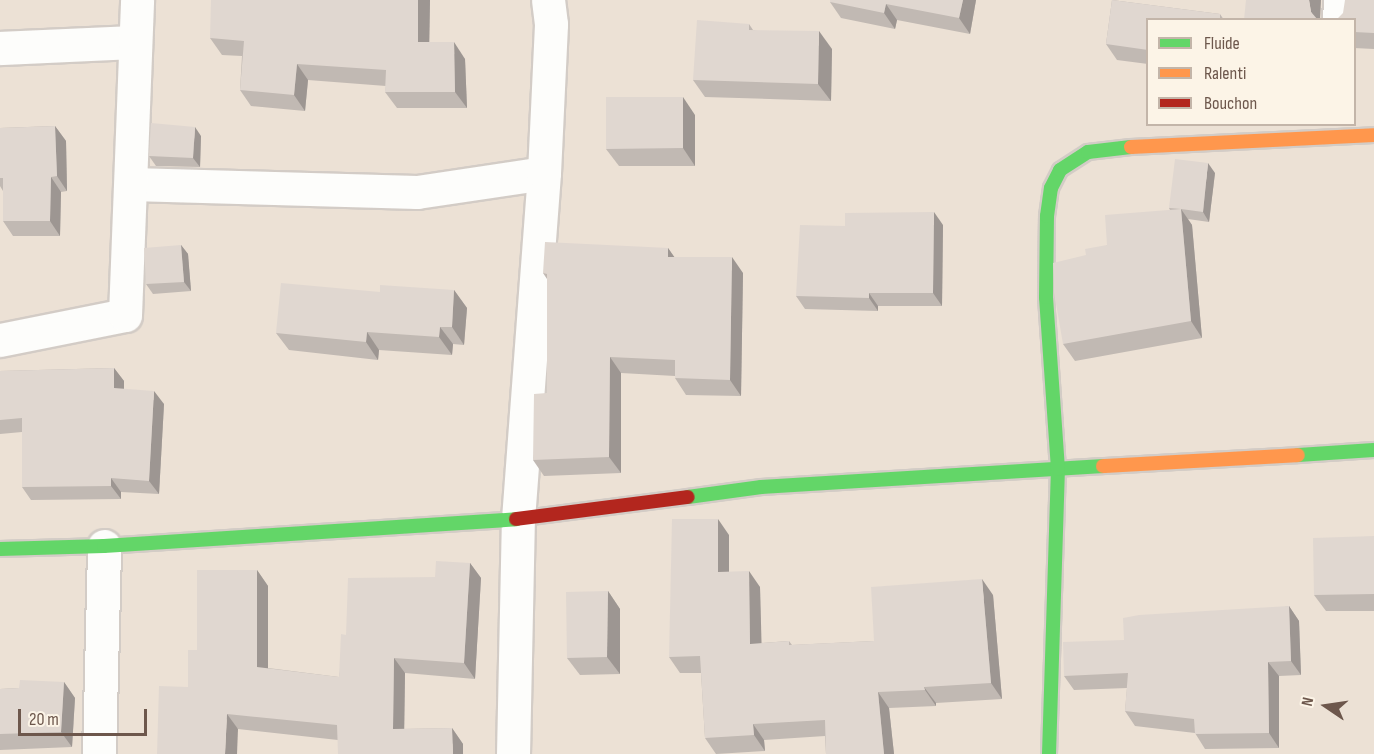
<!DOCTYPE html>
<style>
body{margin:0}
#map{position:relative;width:1374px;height:754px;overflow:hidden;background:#f4efe7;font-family:"Sofia Sans Condensed",sans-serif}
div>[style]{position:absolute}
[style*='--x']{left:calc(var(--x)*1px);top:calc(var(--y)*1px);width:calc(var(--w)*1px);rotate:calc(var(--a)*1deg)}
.residential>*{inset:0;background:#ece1d5}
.roads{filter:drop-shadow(2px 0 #d3ccc6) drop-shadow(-2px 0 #d3ccc6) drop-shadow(0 2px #d3ccc6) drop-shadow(0 -2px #d3ccc6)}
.street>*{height:33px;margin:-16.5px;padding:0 16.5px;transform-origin:16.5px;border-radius:16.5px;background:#fdfdfb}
.fast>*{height:14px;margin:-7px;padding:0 7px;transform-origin:7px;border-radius:7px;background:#63d668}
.slow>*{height:14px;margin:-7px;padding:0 7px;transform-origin:7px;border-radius:7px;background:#ff974d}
.jam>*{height:14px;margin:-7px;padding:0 7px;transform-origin:7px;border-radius:7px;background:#b3261e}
.wall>*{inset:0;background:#c1b9b3}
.shaded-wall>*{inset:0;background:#9d9692}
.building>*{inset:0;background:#e0d7d0}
span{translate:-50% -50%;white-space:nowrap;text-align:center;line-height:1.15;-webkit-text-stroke:4.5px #fcf4e7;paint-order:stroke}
.legend{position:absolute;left:1146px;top:18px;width:210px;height:108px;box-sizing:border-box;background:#fcf4e7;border:2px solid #c3b5a9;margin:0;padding:8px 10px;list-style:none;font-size:18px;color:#6d574c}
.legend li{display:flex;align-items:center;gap:12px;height:30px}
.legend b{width:30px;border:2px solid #c3b5a9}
.north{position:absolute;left:1296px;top:676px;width:60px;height:60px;-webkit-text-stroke:4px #fcf4e7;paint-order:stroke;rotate:283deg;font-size:16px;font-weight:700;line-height:24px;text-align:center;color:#6d574c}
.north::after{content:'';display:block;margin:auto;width:21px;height:27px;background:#6d574c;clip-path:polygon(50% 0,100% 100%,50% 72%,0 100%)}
.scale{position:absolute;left:18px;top:709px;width:129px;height:27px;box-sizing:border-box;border:3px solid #6d574c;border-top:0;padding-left:8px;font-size:18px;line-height:21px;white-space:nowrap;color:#6d574c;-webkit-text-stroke:4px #fcf4e7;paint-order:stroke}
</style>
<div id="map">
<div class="residential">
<div style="clip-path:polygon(evenodd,0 0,1374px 0,1374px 754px,0 754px,0 0,1148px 20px,1354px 20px,1354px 124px,1148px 124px,1148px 20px)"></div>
</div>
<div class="roads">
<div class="street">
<div style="--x:1339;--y:20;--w:20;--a:-87"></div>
<div style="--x:0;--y:48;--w:134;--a:-2.6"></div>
<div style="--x:131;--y:184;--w:286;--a:1.6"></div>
<div style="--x:417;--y:192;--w:128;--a:-8.5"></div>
<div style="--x:0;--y:340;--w:127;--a:-11.3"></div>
<div style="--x:125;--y:315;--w:315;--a:-87.8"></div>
<div style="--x:99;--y:754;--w:208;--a:-88.6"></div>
<div style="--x:513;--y:754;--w:235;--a:-88.8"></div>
<div style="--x:518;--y:519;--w:347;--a:-85.7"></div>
<div style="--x:544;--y:173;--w:149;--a:-87.3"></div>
<div style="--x:551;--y:24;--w:24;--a:-97"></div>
</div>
<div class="fast">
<div style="--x:1298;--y:455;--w:76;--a:-3.8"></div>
<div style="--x:688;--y:497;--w:74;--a:-7.8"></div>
<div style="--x:761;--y:487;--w:343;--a:-3.5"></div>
<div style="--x:0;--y:549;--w:104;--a:-1.7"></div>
<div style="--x:104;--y:546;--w:413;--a:-3.7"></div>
<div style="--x:1049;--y:754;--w:285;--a:-88.2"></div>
<div style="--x:1058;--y:469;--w:172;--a:-94"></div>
<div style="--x:1046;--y:297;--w:81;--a:-89.3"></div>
<div style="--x:1047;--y:216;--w:28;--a:-82"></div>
<div style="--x:1051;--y:188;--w:20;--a:-63"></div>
<div style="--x:1060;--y:170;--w:33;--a:-33"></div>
<div style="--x:1088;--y:152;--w:43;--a:-6.6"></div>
</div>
<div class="slow">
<div style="--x:1131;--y:147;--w:243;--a:-2.8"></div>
<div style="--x:1103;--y:466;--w:195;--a:-3.2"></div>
</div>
<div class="jam">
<div style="--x:516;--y:519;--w:173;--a:-7.3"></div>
</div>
</div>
<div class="wall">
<div style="clip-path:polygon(430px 0,429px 42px,465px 59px,467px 108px,397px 108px,385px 92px,386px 86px,308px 80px,305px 111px,251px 106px,240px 90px,242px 56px,222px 55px,210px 38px)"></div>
<div style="clip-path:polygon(976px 0,970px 34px,897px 20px,895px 29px,841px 18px,830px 2px)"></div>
<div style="clip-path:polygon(1112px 0,1220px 14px,1224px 20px,1148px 20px,1148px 64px,1117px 60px,1106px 44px)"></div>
<div style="clip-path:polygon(1374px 0,1374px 49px,1354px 48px,1354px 20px)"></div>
<div style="clip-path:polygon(749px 24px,753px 30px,832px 49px,831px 101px,705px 97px,693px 80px)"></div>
<div style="clip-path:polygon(695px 115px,695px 166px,619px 166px,606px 149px)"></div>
<div style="clip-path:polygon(55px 126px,66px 141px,67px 191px,61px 192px,60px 236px,13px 236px,3px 221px,3px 191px,0 186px,0 128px)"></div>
<div style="clip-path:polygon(201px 136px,200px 167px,156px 166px,149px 156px)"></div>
<div style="clip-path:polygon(1215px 173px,1209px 222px,1188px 219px,1192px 225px,1202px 338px,1075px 361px,1063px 344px,1107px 245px,1170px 210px,1169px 208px)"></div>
<div style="clip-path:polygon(943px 225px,942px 306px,878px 306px,878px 311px,805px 309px,796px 296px,845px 226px)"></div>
<div style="clip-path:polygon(181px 245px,188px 254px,191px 291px,153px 294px,146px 284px)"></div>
<div style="clip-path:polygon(668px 248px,674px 257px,743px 273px,741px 396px,686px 395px,675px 378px,675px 376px,621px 373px,621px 473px,544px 476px,533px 460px,547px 393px,547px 279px,543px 273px)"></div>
<div style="clip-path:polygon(454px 290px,467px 308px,464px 345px,453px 344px,452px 355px,379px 350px,378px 360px,289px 350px,276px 333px,380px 292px)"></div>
<div style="clip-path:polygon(114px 368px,124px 381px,124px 389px,164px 404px,159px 494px,121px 492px,121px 499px,31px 500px,22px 487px,22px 432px,0 434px,0 371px)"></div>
<div style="clip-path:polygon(729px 535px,729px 572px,760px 587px,761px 643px,789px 641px,792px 645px,874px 641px,993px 595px,1002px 699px,936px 703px,936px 706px,889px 708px,894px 754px,826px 754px,825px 736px,764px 740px,765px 751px,716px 754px,705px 738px,701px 673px,680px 673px,669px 657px)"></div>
<div style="clip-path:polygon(1374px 536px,1374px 611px,1326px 611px,1314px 595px)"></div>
<div style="clip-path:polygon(470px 563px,481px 578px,475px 679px,405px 673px,404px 729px,452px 728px,463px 744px,338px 740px,238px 729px,188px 687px,197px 650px,257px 570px,268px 586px,268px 668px,339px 677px,346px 635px,435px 577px)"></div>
<div style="clip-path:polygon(608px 591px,620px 609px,620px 674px,580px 675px,567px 658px)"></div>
<div style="clip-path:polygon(1289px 606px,1299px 621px,1301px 675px,1279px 676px,1279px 748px,1205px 749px,1195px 733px,1135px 726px,1125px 711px,1127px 688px,1074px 690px,1064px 676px,1124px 640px)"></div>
<div style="clip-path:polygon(64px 682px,75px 698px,72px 747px,0 750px,0 689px,19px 688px)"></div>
</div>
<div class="shaded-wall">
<div style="clip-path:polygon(418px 0,430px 0,429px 58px,418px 42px)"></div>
<div style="clip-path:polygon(963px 0,976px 0,970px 34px,959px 18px)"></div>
<div style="clip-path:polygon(1309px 0,1321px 0,1320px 20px,1316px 20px,1311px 12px)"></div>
<div style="clip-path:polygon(886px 4px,897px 20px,895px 29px,884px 13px)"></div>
<div style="clip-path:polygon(819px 31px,832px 49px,831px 101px,818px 84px)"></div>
<div style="clip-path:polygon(454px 42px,465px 59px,467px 108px,455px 92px)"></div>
<div style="clip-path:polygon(297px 64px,308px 80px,305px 111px,294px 95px)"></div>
<div style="clip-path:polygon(683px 97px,695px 115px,695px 166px,683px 148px)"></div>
<div style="clip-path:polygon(55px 126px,66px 141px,67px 191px,57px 176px)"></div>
<div style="clip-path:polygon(195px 127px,201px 136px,200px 167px,193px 158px)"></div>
<div style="clip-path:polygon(1208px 163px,1215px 173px,1209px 222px,1203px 212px)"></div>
<div style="clip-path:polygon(51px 177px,61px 192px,60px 236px,50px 221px)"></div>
<div style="clip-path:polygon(1181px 209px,1192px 225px,1202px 338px,1191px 321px)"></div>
<div style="clip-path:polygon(934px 212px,943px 225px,942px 306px,933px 293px)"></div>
<div style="clip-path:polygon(181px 245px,188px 254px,191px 291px,184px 282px)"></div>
<div style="clip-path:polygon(668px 248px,680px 265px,668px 257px)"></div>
<div style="clip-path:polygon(732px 257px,743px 273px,741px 396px,730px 380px)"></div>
<div style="clip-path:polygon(454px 290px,467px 308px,464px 345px,452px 327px)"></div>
<div style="clip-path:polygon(869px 293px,878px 306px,878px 311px,869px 298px)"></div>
<div style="clip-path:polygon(440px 327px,453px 344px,452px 355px,439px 337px)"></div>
<div style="clip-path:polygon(367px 332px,379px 350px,378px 360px,366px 342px)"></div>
<div style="clip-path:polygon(610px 357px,621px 373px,621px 473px,609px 457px)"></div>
<div style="clip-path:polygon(114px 368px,124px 381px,124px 401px,114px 388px)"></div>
<div style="clip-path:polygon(154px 391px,164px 404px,159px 494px,149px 481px)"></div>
<div style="clip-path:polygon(111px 478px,121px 492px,121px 499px,111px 486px)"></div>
<div style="clip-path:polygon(718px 519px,729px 535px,729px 588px,718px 572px)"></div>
<div style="clip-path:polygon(470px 563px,481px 578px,475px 679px,464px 663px)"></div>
<div style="clip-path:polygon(257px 570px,268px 586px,268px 682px,257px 667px)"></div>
<div style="clip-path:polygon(749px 571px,760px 587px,762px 660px,750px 644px)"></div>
<div style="clip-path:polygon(982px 579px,993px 595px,1002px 699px,991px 683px)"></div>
<div style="clip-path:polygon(608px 591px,620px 609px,620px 674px,607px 657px)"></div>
<div style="clip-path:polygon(1289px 606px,1299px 621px,1301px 675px,1291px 661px)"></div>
<div style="clip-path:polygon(394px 658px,405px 673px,404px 745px,393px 729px)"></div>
<div style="clip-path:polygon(1268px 662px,1279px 676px,1279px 748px,1269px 733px)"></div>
<div style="clip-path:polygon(64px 682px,75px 698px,72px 747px,61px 732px)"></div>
<div style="clip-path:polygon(924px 687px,936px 703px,936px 706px,925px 690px)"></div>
<div style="clip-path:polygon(878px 692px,889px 708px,894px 754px,884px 754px)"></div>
<div style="clip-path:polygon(227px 714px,238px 729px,237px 754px,225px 754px)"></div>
<div style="clip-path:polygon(753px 724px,764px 740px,765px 751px,754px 735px)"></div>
<div style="clip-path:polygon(452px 728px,463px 744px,463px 754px,453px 754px)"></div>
</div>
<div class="building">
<div style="clip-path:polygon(211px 0,418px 0,418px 42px,454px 42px,455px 92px,385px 92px,386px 70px,297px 64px,294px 95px,240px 90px,244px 41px,210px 38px)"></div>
<div style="clip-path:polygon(830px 0,963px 0,959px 18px,886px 4px,884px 13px,830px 2px)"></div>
<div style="clip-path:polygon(1112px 0,1220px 14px,1220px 20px,1148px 20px,1148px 50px,1106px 44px)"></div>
<div style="clip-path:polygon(1246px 0,1309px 0,1311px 12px,1318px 20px,1244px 20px)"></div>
<div style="clip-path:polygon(1345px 0,1374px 0,1374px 33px,1354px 32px,1354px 20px,1336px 20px,1343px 13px)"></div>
<div style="clip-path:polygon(697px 20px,749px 24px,749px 30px,819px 31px,818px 84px,693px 80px)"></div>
<div style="clip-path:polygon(606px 97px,683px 97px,683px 148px,606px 149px)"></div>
<div style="clip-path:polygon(151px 123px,195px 127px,193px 158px,149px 156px)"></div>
<div style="clip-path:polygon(55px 126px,57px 176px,51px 177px,50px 221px,3px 221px,3px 178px,0 178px,0 128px)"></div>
<div style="clip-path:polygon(1175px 159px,1208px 163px,1203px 212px,1181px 209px,1169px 208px)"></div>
<div style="clip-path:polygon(1181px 209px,1191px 321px,1063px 344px,1054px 292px,1053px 263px,1086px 255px,1085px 249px,1107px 245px,1105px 215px)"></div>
<div style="clip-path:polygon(934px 212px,933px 293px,869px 293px,869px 298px,796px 296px,800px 225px,845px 226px,845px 213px)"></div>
<div style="clip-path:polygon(545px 242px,668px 248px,668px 257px,732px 257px,730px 380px,675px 378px,675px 360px,610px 357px,609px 457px,533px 460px,534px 394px,547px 393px,547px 274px,543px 273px)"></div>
<div style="clip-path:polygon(181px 245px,184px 282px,146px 284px,144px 248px)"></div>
<div style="clip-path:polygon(281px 283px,380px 292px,380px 285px,454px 290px,452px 327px,440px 327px,439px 337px,367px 332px,366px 342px,276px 333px)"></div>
<div style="clip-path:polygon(114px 368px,114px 388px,154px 391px,149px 481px,111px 478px,111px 486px,22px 487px,22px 418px,0 420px,0 371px)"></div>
<div style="clip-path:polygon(672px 519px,718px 519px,718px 572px,749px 571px,750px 644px,789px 641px,789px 645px,874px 641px,871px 587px,982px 579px,991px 683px,924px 687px,925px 690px,878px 692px,884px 754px,826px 754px,825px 720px,753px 724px,754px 735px,705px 738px,700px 656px,669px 657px)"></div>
<div style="clip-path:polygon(1374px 536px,1374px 594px,1314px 595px,1313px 538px)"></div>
<div style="clip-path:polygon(436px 561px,470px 563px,464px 663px,394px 658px,393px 729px,452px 728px,453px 754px,338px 754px,337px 725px,227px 714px,225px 754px,157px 754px,159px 686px,188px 687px,188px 650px,197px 650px,197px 570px,257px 570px,257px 667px,339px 677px,341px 634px,346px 635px,348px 578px,435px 577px)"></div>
<div style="clip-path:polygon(608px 591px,607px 657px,567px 658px,566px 592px)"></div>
<div style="clip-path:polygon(1289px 606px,1291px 661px,1268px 662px,1269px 733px,1195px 734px,1194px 719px,1125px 711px,1128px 673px,1064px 676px,1063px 642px,1124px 640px,1123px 618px,1139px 615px)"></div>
<div style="clip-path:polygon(20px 680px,64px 682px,61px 732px,0 734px,0 689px,19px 688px)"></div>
</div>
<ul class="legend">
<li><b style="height:8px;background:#63d668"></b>Fluide</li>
<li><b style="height:8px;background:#ff974d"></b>Ralenti</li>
<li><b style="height:8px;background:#b3261e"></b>Bouchon</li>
</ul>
<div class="north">N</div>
<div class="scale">20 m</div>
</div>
